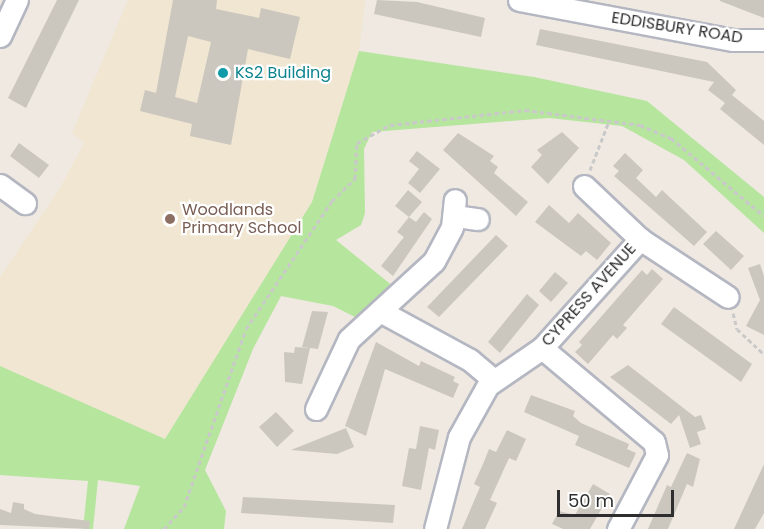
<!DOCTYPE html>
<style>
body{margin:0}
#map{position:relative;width:764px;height:529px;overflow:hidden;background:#efe9e1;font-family:Poppins,sans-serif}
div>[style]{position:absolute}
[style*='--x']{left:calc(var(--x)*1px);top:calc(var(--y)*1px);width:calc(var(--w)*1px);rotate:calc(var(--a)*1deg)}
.education>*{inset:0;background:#f0e6d1}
.green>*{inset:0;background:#b6e59e}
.building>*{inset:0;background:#cbc7bf}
.path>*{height:3px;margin-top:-1.5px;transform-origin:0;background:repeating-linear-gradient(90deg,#c9c9c9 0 4.5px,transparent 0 7.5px)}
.roads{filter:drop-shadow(2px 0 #b4b7c1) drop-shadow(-2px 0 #b4b7c1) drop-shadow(0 2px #b4b7c1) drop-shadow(0 -2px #b4b7c1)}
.minor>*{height:21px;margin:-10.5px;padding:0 10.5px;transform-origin:10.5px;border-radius:10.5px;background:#fff}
.dots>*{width:16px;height:16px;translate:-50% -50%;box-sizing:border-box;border:3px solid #fff;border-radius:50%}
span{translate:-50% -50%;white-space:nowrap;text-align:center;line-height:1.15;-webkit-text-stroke:4.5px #fff;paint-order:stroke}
.street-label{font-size:16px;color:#2e2e2e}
.culture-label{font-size:16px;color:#0d838f}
.left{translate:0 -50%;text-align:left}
.education-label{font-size:16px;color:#785e54}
.scale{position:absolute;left:557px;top:490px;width:117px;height:27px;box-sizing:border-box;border:3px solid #2e2e2e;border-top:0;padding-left:8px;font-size:18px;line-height:21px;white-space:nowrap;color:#2e2e2e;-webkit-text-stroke:4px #fff;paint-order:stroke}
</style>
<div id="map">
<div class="education">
<div style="clip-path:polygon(128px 0,365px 0,359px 51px,312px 202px,165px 439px,0 366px,0 277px,60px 188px,84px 143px,72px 133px)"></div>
</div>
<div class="green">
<div style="clip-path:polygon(359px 51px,534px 77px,647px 101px,764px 197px,764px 233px,684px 160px,622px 126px,549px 118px,372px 132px,364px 149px,365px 213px,361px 225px,336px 240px,394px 287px,357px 318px,333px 306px,281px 296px,253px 349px,205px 470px,226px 511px,224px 529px,124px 529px,140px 486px,98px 480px,93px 529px,83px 529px,88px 481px,0 475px,0 366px,165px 439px,312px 202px)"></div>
</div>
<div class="building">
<div style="clip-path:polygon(57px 0,79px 0,26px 108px,8px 98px)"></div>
<div style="clip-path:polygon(evenodd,173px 0,217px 0,216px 9px,259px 18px,261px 8px,300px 17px,290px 59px,248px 49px,231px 145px,190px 136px,192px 124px,140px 111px,145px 90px,156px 93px,173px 0,188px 36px,211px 42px,197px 103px,175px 97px,188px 36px)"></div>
<div style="clip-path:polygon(377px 0,417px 2px,485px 18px,481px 37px,374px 14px)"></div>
<div style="clip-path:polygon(720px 0,764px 0,764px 18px,720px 1px)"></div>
<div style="clip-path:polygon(540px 29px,707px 62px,736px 90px,732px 95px,764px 121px,764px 145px,720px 109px,725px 103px,708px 90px,714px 82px,536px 45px)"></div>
<div style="clip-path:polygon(562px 132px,579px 148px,548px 184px,531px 167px,542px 155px,537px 150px)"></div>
<div style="clip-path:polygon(458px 133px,494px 156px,490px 161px,498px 167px,494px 173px,528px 202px,516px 216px,443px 150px)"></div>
<div style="clip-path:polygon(19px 143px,49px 165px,39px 178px,10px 156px)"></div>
<div style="clip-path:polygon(417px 151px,440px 169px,420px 193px,408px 183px,419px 169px,409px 161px)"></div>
<div style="clip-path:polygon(625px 153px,643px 170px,636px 178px,656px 197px,662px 190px,707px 232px,694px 246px,614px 176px,619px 171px,613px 166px)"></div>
<div style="clip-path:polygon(408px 190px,422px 202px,409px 217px,395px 206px)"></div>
<div style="clip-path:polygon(549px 205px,569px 223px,578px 213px,611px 243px,597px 260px,586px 251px,581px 256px,535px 222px)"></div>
<div style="clip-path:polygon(424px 212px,432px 219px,393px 276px,381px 266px,404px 237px,397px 232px,409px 217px,416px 222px)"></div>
<div style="clip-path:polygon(716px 231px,744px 256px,731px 270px,703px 244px)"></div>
<div style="clip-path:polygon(496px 235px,508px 246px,439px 317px,427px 307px)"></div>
<div style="clip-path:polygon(760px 264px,764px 276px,764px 335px,746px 326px,760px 300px,748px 268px)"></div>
<div style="clip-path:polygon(652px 269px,663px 279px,623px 325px,627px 328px,617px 339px,613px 335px,588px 364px,575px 352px,582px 345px,579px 342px,642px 270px,647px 275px)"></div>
<div style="clip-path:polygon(555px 272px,568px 283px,551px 302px,539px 291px)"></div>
<div style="clip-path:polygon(527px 294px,539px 305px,500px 353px,488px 342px)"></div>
<div style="clip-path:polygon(674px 307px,752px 364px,741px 382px,661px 324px)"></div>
<div style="clip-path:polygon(312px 311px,328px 312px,318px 349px,302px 347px)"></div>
<div style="clip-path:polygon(376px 342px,419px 366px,421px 361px,455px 377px,453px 381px,459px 384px,453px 398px,385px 369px,366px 436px,345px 426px)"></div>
<div style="clip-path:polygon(295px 347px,310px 348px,302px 384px,285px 382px,284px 352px,294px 353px)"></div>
<div style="clip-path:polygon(628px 365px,695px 417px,701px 415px,706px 429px,697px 432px,701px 444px,690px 448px,679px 415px,671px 424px,610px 377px)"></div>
<div style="clip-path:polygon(531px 395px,575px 411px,573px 416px,581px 423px,629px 444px,627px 449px,636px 453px,629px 468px,575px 445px,579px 436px,524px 412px)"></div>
<div style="clip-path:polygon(276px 412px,294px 431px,277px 447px,259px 427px)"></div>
<div style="clip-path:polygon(420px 426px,439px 430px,435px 450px,429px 448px,421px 490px,402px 486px,409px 448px,416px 449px)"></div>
<div style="clip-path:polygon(346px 428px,354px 447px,337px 454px,291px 450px)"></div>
<div style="clip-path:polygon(507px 430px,526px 439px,516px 461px,509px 458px,490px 500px,497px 503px,485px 529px,462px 529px,480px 487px,474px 484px,483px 464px,489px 449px,496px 452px)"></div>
<div style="clip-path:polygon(687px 453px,700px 459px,693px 487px,687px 484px,668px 529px,648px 529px,667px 485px,671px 487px)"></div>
<div style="clip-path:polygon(764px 464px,764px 513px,755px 529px,734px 529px)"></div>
<div style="clip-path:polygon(593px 484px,610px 494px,590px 529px,563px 529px,552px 524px,559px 511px,575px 515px)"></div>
<div style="clip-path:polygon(243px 497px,395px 505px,393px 523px,241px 513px)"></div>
<div style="clip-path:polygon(13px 502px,24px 504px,24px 509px,35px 514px,90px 521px,89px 529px,0 525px,0 509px,11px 513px)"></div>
</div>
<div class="path">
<div style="--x:590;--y:170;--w:53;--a:-68.8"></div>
<div style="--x:733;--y:313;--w:16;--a:76"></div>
<div style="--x:737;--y:329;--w:37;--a:43"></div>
<div style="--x:164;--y:529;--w:30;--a:-48"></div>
<div style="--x:184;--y:507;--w:188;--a:-70.8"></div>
<div style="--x:246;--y:329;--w:154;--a:-56.1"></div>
<div style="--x:332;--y:201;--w:32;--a:-44"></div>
<div style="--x:355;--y:179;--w:36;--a:-87"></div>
<div style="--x:357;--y:143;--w:38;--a:-29"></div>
<div style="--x:390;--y:125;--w:136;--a:-6.3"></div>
<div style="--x:525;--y:110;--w:116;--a:7.4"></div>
<div style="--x:640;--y:125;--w:34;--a:23"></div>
<div style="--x:671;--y:138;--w:121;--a:40"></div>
</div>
<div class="roads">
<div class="minor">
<div style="--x:519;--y:0;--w:218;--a:10.6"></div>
<div style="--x:733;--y:40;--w:31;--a:0"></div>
<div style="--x:0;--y:36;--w:40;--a:-65"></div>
<div style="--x:0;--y:185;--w:31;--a:36"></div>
<div style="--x:584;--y:186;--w:77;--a:43.4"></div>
<div style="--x:640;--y:239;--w:105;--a:33.4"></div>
<div style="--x:456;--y:216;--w:22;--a:8"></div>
<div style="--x:380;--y:311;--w:102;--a:28.6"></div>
<div style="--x:470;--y:360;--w:31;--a:40"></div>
<div style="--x:542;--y:348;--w:146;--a:40"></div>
<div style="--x:654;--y:442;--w:13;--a:77"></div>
<div style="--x:657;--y:455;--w:84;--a:117.8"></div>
<div style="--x:316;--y:409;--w:77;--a:-64.8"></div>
<div style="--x:349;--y:339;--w:115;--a:-42.5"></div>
<div style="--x:434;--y:261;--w:38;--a:-62"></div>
<div style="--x:452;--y:227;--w:27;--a:-84"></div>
<div style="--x:435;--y:529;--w:95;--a:-75.4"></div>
<div style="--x:459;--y:437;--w:60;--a:-60.9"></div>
<div style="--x:488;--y:385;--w:65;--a:-34.4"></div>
<div style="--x:542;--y:348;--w:147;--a:-48"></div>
</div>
</div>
<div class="dots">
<div style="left:223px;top:73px;background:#0f9aa8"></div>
<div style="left:170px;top:219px;background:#8d6e63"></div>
</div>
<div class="street-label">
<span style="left:677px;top:28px;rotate:9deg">EDDISBURY ROAD</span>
<span style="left:589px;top:295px;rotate:-48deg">CYPRESS AVENUE</span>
</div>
<div class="culture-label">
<span class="left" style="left:235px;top:73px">KS2 Building</span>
</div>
<div class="education-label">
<span class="left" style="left:182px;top:219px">Woodlands<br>Primary School</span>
</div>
<div class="scale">50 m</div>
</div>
